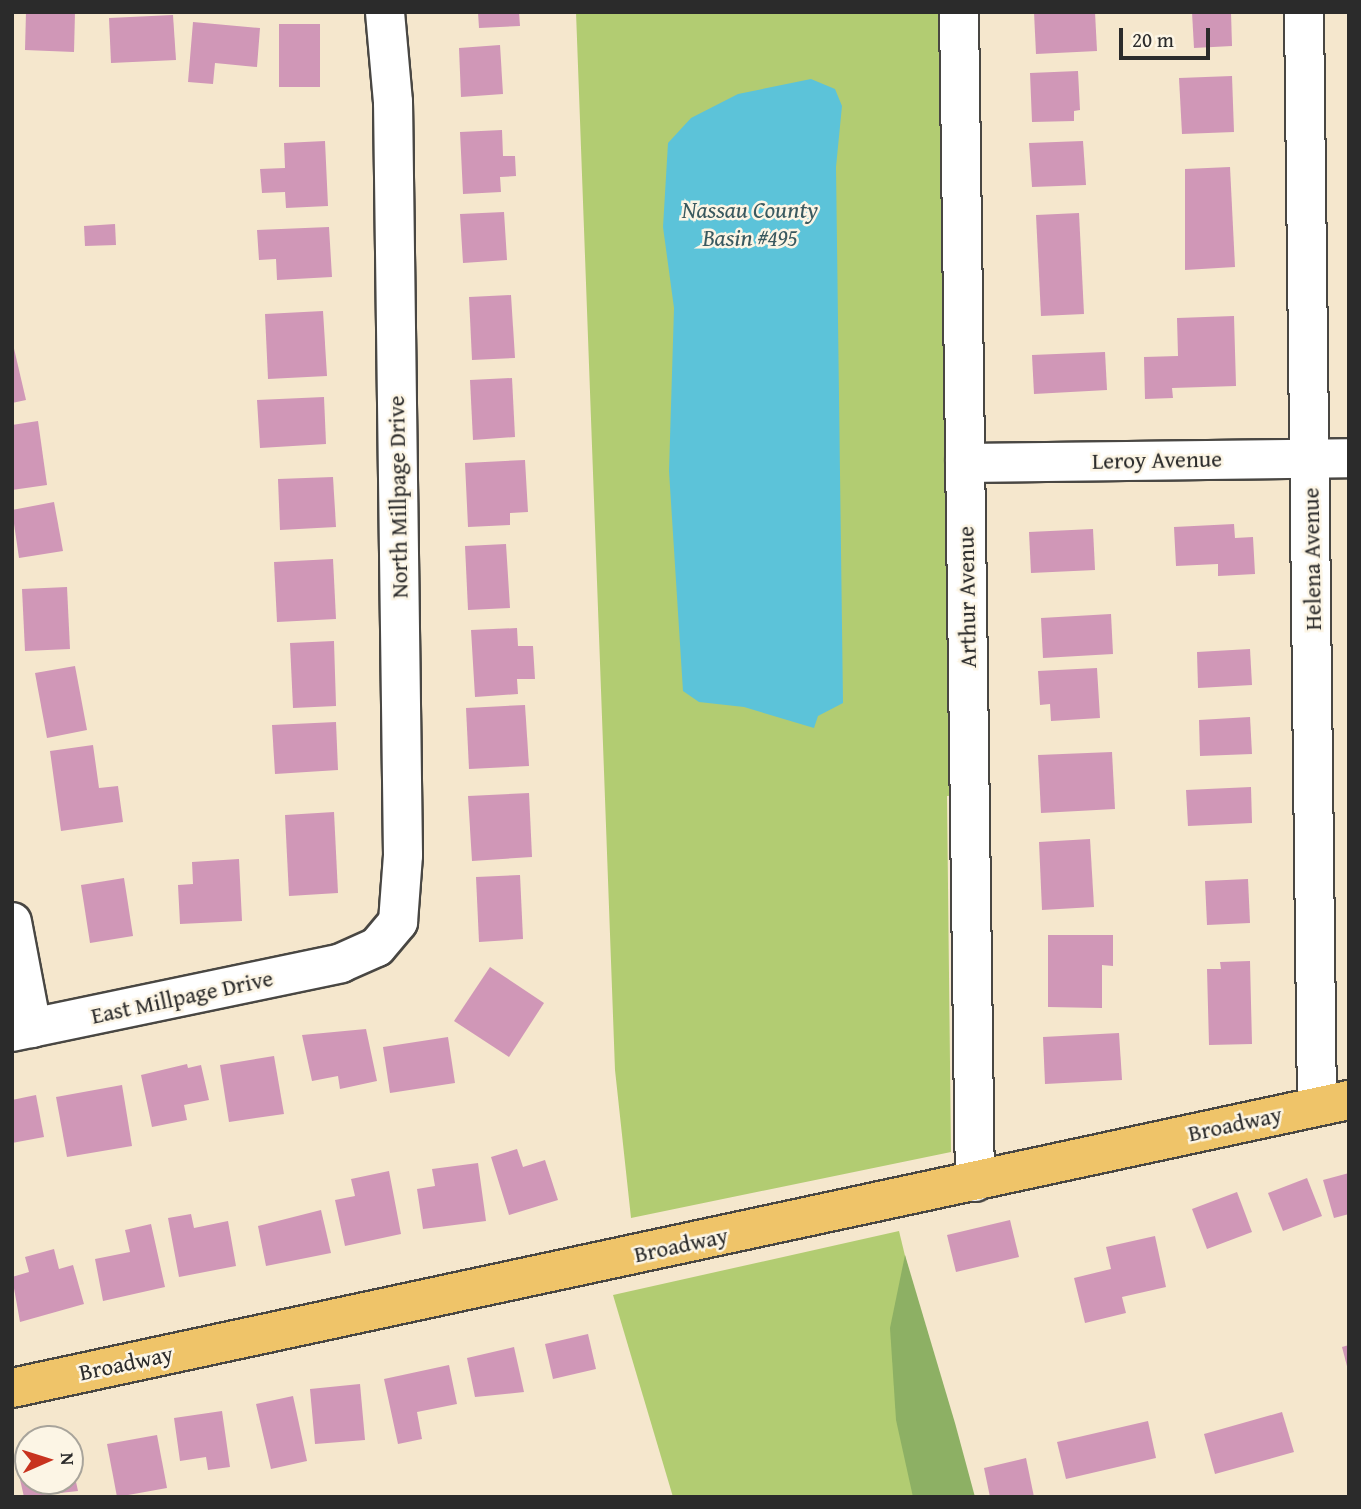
<!DOCTYPE html>
<style>
body{margin:0}
#map{position:relative;width:1361px;height:1509px;overflow:hidden;background:#f5e7cd;font-family:"Gentium Book Plus",serif}
div>[style]{position:absolute}
[style*='--x']{left:calc(var(--x)*1px);top:calc(var(--y)*1px);width:calc(var(--w)*1px);rotate:calc(var(--a)*1deg)}
.green>*{inset:0;background:#b2cc72}
.forest>*{inset:0;background:#8db064}
.water>*{inset:0;background:#5cc3d9}
.building>*{inset:0;background:#d097b7}
.roads{filter:drop-shadow(2px 0 #494743) drop-shadow(-2px 0 #494743) drop-shadow(0 2px #494743) drop-shadow(0 -2px #494743)}
.minor>*{height:38px;margin:-19px;padding:0 19px;transform-origin:19px;border-radius:19px;background:#fff}
.major>*{height:38px;margin:-19px;padding:0 19px;transform-origin:19px;border-radius:19px;background:#efc469}
span{translate:-50% -50%;white-space:nowrap;text-align:center;line-height:1.15;-webkit-text-stroke:5px #fcf5e5;paint-order:stroke}
.street-label{font-size:23px;color:#2b2b2b}
.water-label{font-size:24px;color:#3a595f;font-style:italic}
.frame{position:absolute;inset:0;border:14px solid #2b2b2b;pointer-events:none}
.north{position:absolute;left:14px;top:1425px;width:70px;height:70px;box-sizing:border-box;background:#fcf5e5;border:2px solid #a8a49b;border-radius:50%;rotate:87deg;font-size:19px;font-weight:700;line-height:28px;text-align:center;color:#2b2b2b}
.north::after{content:'';display:block;margin:auto;width:24px;height:32px;background:#c8321e;clip-path:polygon(50% 0,100% 100%,50% 72%,0 100%)}
.scale{position:absolute;left:1119px;top:28px;width:91px;height:32px;box-sizing:border-box;border:4px solid #2b2b2b;border-top:0;padding-left:9px;font-size:21px;line-height:24px;white-space:nowrap;color:#2b2b2b;-webkit-text-stroke:5px #fcf5e5;paint-order:stroke}
</style>
<div id="map">
<div class="green">
<div style="clip-path:polygon(576px 12px,948px 12px,964px 795px,947px 796px,951px 1152px,631px 1218px,615px 1070px)"></div>
<div style="clip-path:polygon(899px 1231px,957px 1471px,957px 1497px,673px 1497px,613px 1295px)"></div>
</div>
<div class="forest">
<div style="clip-path:polygon(905px 1255px,955px 1423px,975px 1497px,913px 1497px,896px 1420px,890px 1328px)"></div>
</div>
<div class="water">
<div style="clip-path:polygon(811px 79px,835px 89px,842px 106px,836px 167px,843px 703px,818px 716px,814px 728px,744px 707px,699px 702px,683px 691px,669px 471px,674px 308px,663px 227px,668px 143px,691px 118px,738px 94px)"></div>
</div>
<div class="building">
<div style="clip-path:polygon(26px 12px,75px 12px,74px 52px,25px 50px)"></div>
<div style="clip-path:polygon(478px 12px,519px 12px,520px 26px,479px 28px)"></div>
<div style="clip-path:polygon(1034px 12px,1095px 12px,1097px 51px,1036px 54px)"></div>
<div style="clip-path:polygon(1192px 12px,1231px 12px,1232px 46px,1194px 48px)"></div>
<div style="clip-path:polygon(173px 15px,176px 60px,111px 63px,109px 18px)"></div>
<div style="clip-path:polygon(193px 22px,260px 28px,257px 67px,215px 63px,213px 84px,188px 82px)"></div>
<div style="clip-path:polygon(279px 24px,320px 24px,320px 87px,279px 87px)"></div>
<div style="clip-path:polygon(500px 45px,503px 94px,461px 97px,459px 48px)"></div>
<div style="clip-path:polygon(1078px 71px,1080px 110px,1074px 111px,1074px 121px,1032px 122px,1030px 73px)"></div>
<div style="clip-path:polygon(1232px 76px,1234px 132px,1182px 134px,1179px 78px)"></div>
<div style="clip-path:polygon(502px 130px,503px 156px,515px 156px,516px 176px,500px 177px,501px 192px,463px 194px,460px 132px)"></div>
<div style="clip-path:polygon(325px 141px,328px 206px,286px 208px,285px 192px,262px 193px,260px 169px,285px 168px,284px 143px)"></div>
<div style="clip-path:polygon(1083px 141px,1086px 185px,1032px 187px,1029px 143px)"></div>
<div style="clip-path:polygon(1230px 167px,1235px 267px,1185px 270px,1185px 169px)"></div>
<div style="clip-path:polygon(504px 212px,507px 260px,463px 263px,460px 214px)"></div>
<div style="clip-path:polygon(1079px 213px,1084px 314px,1041px 316px,1036px 215px)"></div>
<div style="clip-path:polygon(115px 224px,116px 245px,85px 246px,84px 226px)"></div>
<div style="clip-path:polygon(329px 227px,332px 277px,277px 280px,276px 259px,259px 260px,257px 230px)"></div>
<div style="clip-path:polygon(511px 295px,515px 358px,472px 360px,469px 297px)"></div>
<div style="clip-path:polygon(323px 311px,327px 376px,268px 379px,265px 314px)"></div>
<div style="clip-path:polygon(1234px 316px,1236px 386px,1172px 388px,1173px 398px,1145px 399px,1144px 357px,1178px 356px,1177px 318px)"></div>
<div style="clip-path:polygon(12px 340px,26px 400px,12px 403px)"></div>
<div style="clip-path:polygon(1105px 352px,1107px 390px,1034px 394px,1032px 355px)"></div>
<div style="clip-path:polygon(512px 378px,515px 437px,473px 440px,470px 380px)"></div>
<div style="clip-path:polygon(324px 397px,326px 444px,260px 448px,257px 400px)"></div>
<div style="clip-path:polygon(38px 421px,47px 485px,12px 490px,12px 425px)"></div>
<div style="clip-path:polygon(525px 460px,528px 512px,510px 513px,510px 525px,468px 527px,465px 463px)"></div>
<div style="clip-path:polygon(333px 477px,336px 527px,280px 530px,278px 479px)"></div>
<div style="clip-path:polygon(54px 502px,63px 551px,19px 558px,12px 510px)"></div>
<div style="clip-path:polygon(1234px 524px,1235px 538px,1253px 537px,1255px 574px,1218px 576px,1218px 564px,1176px 566px,1174px 527px)"></div>
<div style="clip-path:polygon(1093px 529px,1095px 570px,1031px 573px,1029px 532px)"></div>
<div style="clip-path:polygon(506px 544px,510px 608px,468px 610px,465px 546px)"></div>
<div style="clip-path:polygon(333px 559px,336px 619px,277px 622px,274px 562px)"></div>
<div style="clip-path:polygon(67px 587px,70px 649px,25px 651px,22px 589px)"></div>
<div style="clip-path:polygon(1111px 614px,1113px 654px,1043px 658px,1041px 618px)"></div>
<div style="clip-path:polygon(517px 628px,518px 646px,533px 646px,535px 679px,517px 679px,518px 694px,475px 697px,471px 630px)"></div>
<div style="clip-path:polygon(334px 641px,336px 706px,293px 708px,290px 643px)"></div>
<div style="clip-path:polygon(1250px 649px,1252px 685px,1198px 688px,1197px 652px)"></div>
<div style="clip-path:polygon(75px 666px,87px 730px,47px 738px,35px 673px)"></div>
<div style="clip-path:polygon(1097px 668px,1100px 718px,1051px 721px,1050px 704px,1040px 705px,1038px 671px)"></div>
<div style="clip-path:polygon(525px 705px,529px 766px,469px 769px,466px 708px)"></div>
<div style="clip-path:polygon(1250px 717px,1252px 754px,1200px 756px,1199px 720px)"></div>
<div style="clip-path:polygon(336px 722px,338px 770px,275px 774px,272px 725px)"></div>
<div style="clip-path:polygon(93px 745px,99px 788px,118px 786px,123px 822px,61px 831px,50px 751px)"></div>
<div style="clip-path:polygon(1112px 752px,1115px 809px,1041px 813px,1038px 755px)"></div>
<div style="clip-path:polygon(1251px 787px,1252px 823px,1188px 826px,1186px 790px)"></div>
<div style="clip-path:polygon(529px 793px,532px 857px,472px 861px,468px 796px)"></div>
<div style="clip-path:polygon(334px 812px,338px 893px,289px 896px,285px 815px)"></div>
<div style="clip-path:polygon(1090px 839px,1094px 907px,1042px 910px,1039px 842px)"></div>
<div style="clip-path:polygon(239px 859px,242px 921px,180px 924px,178px 885px,193px 884px,192px 862px)"></div>
<div style="clip-path:polygon(520px 875px,523px 939px,479px 942px,476px 877px)"></div>
<div style="clip-path:polygon(124px 878px,133px 936px,90px 943px,81px 885px)"></div>
<div style="clip-path:polygon(1248px 879px,1250px 923px,1207px 925px,1205px 881px)"></div>
<div style="clip-path:polygon(1048px 935px,1113px 935px,1113px 966px,1102px 965px,1102px 1008px,1048px 1007px)"></div>
<div style="clip-path:polygon(1250px 961px,1252px 1044px,1209px 1045px,1207px 969px,1221px 969px,1220px 962px)"></div>
<div style="clip-path:polygon(490px 967px,544px 1003px,509px 1057px,454px 1021px)"></div>
<div style="clip-path:polygon(366px 1029px,377px 1081px,340px 1089px,338px 1076px,312px 1081px,302px 1035px)"></div>
<div style="clip-path:polygon(1119px 1033px,1122px 1080px,1045px 1084px,1043px 1037px)"></div>
<div style="clip-path:polygon(448px 1037px,455px 1083px,390px 1093px,383px 1047px)"></div>
<div style="clip-path:polygon(274px 1056px,284px 1114px,229px 1122px,220px 1065px)"></div>
<div style="clip-path:polygon(187px 1064px,188px 1068px,201px 1065px,209px 1100px,184px 1105px,187px 1120px,152px 1127px,141px 1075px)"></div>
<div style="clip-path:polygon(122px 1085px,132px 1146px,67px 1157px,56px 1097px)"></div>
<div style="clip-path:polygon(36px 1095px,44px 1137px,12px 1143px,12px 1100px)"></div>
<div style="clip-path:polygon(517px 1149px,523px 1167px,545px 1160px,558px 1200px,509px 1215px,491px 1157px)"></div>
<div style="clip-path:polygon(478px 1163px,486px 1221px,423px 1229px,417px 1189px,435px 1186px,432px 1169px)"></div>
<div style="clip-path:polygon(389px 1171px,401px 1234px,345px 1246px,335px 1200px,355px 1196px,351px 1179px)"></div>
<div style="clip-path:polygon(1349px 1173px,1349px 1214px,1334px 1218px,1323px 1180px)"></div>
<div style="clip-path:polygon(1307px 1178px,1322px 1216px,1283px 1231px,1268px 1193px)"></div>
<div style="clip-path:polygon(1237px 1192px,1252px 1232px,1207px 1249px,1192px 1209px)"></div>
<div style="clip-path:polygon(321px 1210px,331px 1253px,266px 1266px,258px 1226px)"></div>
<div style="clip-path:polygon(191px 1214px,194px 1228px,228px 1221px,236px 1266px,179px 1277px,168px 1218px)"></div>
<div style="clip-path:polygon(1010px 1220px,1019px 1257px,956px 1272px,947px 1235px)"></div>
<div style="clip-path:polygon(151px 1224px,165px 1287px,103px 1301px,95px 1259px,130px 1252px,125px 1230px)"></div>
<div style="clip-path:polygon(1155px 1236px,1166px 1287px,1122px 1297px,1126px 1313px,1085px 1323px,1074px 1278px,1111px 1269px,1106px 1247px)"></div>
<div style="clip-path:polygon(54px 1249px,59px 1269px,73px 1265px,84px 1304px,20px 1322px,12px 1277px,29px 1272px,25px 1257px)"></div>
<div style="clip-path:polygon(588px 1334px,596px 1369px,553px 1379px,545px 1344px)"></div>
<div style="clip-path:polygon(1349px 1345px,1349px 1370px,1348px 1370px,1342px 1347px)"></div>
<div style="clip-path:polygon(514px 1347px,524px 1392px,475px 1397px,467px 1358px)"></div>
<div style="clip-path:polygon(449px 1365px,457px 1404px,417px 1412px,422px 1439px,398px 1444px,384px 1379px)"></div>
<div style="clip-path:polygon(360px 1384px,365px 1440px,315px 1444px,310px 1389px)"></div>
<div style="clip-path:polygon(293px 1396px,307px 1461px,271px 1469px,256px 1404px)"></div>
<div style="clip-path:polygon(222px 1411px,230px 1467px,208px 1470px,206px 1457px,180px 1461px,174px 1418px)"></div>
<div style="clip-path:polygon(1282px 1412px,1294px 1452px,1215px 1474px,1204px 1434px)"></div>
<div style="clip-path:polygon(1148px 1421px,1156px 1458px,1066px 1479px,1057px 1442px)"></div>
<div style="clip-path:polygon(157px 1435px,167px 1488px,117px 1497px,107px 1444px)"></div>
<div style="clip-path:polygon(1026px 1458px,1034px 1497px,990px 1497px,984px 1468px)"></div>
<div style="clip-path:polygon(28px 1459px,28px 1481px,70px 1481px,71px 1459px,78px 1491px,24px 1497px,16px 1462px)"></div>
</div>
<div class="roads">
<div class="minor">
<div style="--x:959;--y:12;--w:1170;--a:89.22"></div>
<div style="--x:1304;--y:12;--w:1094;--a:89.32"></div>
<div style="--x:965;--y:463;--w:384;--a:-0.7"></div>
<div style="--x:12;--y:922;--w:108;--a:79.3"></div>
<div style="--x:12;--y:1032;--w:336;--a:-11.8"></div>
<div style="--x:341;--y:963;--w:39;--a:-24"></div>
<div style="--x:377;--y:947;--w:33;--a:-50"></div>
<div style="--x:398;--y:922;--w:67;--a:-85.7"></div>
<div style="--x:403;--y:855;--w:753;--a:-90.76"></div>
<div style="--x:393;--y:102;--w:90;--a:-95.1"></div>
</div>
<div class="major">
<div style="--x:12;--y:1388;--w:1368;--a:-12.16"></div>
</div>
</div>
<div class="street-label">
<span style="left:1157px;top:460px;rotate:-1deg">Leroy Avenue</span>
<span style="left:398px;top:497px;rotate:-91deg">North Millpage Drive</span>
<span style="left:1312px;top:559px;rotate:-91deg">Helena Avenue</span>
<span style="left:967px;top:597px;rotate:-91deg">Arthur Avenue</span>
<span style="left:182px;top:997px;rotate:-12deg">East Millpage Drive</span>
<span style="left:1235px;top:1124px;rotate:-12deg">Broadway</span>
<span style="left:681px;top:1245px;rotate:-12deg">Broadway</span>
<span style="left:126px;top:1363px;rotate:-12deg">Broadway</span>
</div>
<div class="water-label">
<span style="left:750px;top:224px">Nassau County<br>Basin #495</span>
</div>
<div class="frame"></div>
<div class="north">N</div>
<div class="scale">20 m</div>
</div>
